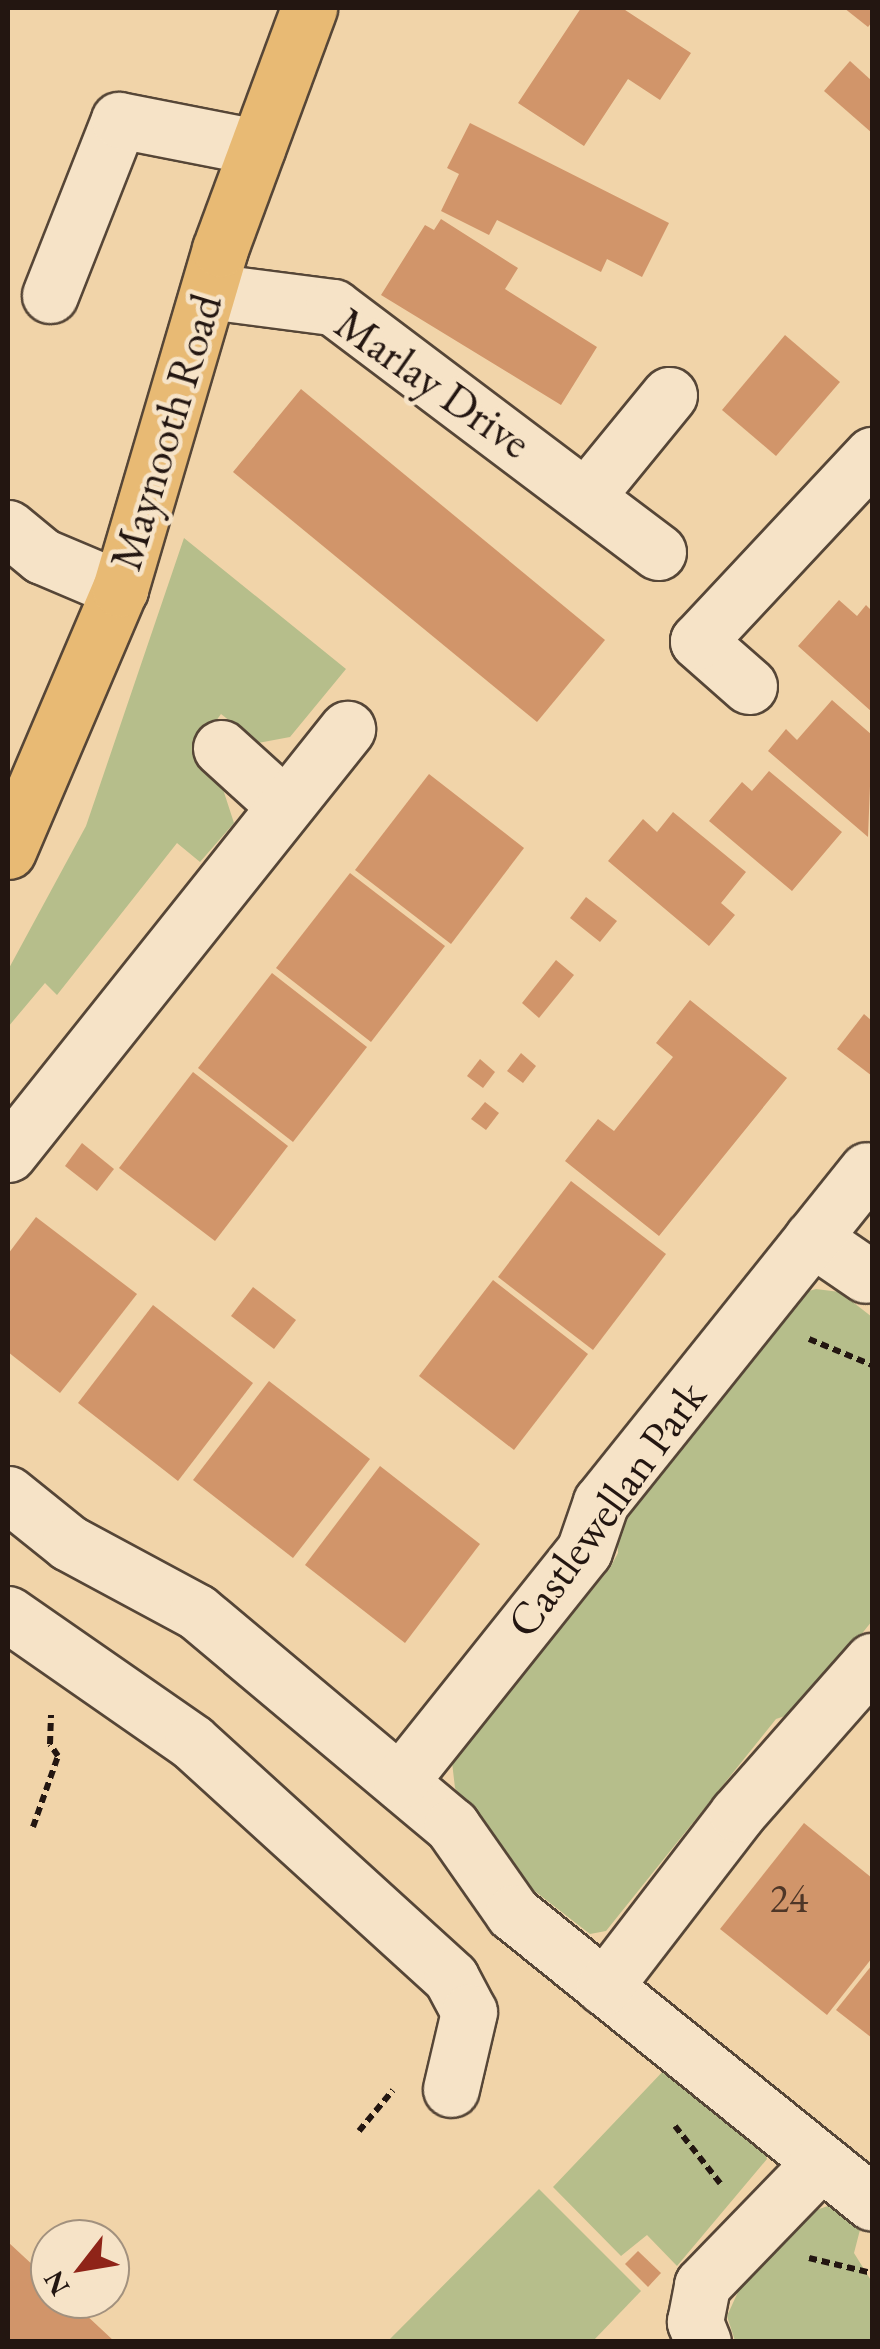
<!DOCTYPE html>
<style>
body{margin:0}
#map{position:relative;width:880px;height:2349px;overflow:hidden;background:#f1d4a9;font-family:"EB Garamond",serif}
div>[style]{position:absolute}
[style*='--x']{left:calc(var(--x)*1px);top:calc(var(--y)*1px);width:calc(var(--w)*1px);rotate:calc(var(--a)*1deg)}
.green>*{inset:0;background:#b6be8b}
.building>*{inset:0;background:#d1956a}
.path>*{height:6px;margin-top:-3px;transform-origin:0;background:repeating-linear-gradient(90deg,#231611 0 8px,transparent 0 13px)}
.roads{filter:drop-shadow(2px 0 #564637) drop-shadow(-2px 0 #564637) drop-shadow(0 2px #564637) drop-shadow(0 -2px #564637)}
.minor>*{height:55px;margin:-27.5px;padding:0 27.5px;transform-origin:27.5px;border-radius:27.5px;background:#f6e3c7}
.major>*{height:55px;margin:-27.5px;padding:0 27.5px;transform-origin:27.5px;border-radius:27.5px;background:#e8ba74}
span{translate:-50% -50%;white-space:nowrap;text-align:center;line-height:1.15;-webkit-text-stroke:9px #f6e3c7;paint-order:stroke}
.number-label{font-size:40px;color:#4e3627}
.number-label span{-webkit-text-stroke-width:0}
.street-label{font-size:45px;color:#231611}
.frame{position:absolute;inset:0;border:10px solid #231611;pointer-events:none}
.north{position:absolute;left:30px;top:2219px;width:100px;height:100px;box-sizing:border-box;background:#f6e3c7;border:2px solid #a2917e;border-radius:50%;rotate:239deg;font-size:28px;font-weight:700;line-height:40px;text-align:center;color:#231611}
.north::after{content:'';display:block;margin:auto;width:35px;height:45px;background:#8f2418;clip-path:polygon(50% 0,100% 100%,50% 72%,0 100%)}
</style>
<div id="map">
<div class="green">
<div style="clip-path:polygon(184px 538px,346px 669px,290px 737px,258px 743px,221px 714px,193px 753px,219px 777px,234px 823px,200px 862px,177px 843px,57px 995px,45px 983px,8px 1027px,8px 970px,86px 826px)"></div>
<div style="clip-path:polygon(816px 1289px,840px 1292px,872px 1317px,872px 1621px,800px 1711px,776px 1719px,606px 1931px,590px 1934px,519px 1879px,455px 1788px,452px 1762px,610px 1568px,618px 1553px,617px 1526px,802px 1293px)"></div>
<div style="clip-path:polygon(667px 2067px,757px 2135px,767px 2159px,677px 2266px,647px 2235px,621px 2256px,553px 2187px)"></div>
<div style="clip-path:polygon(539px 2189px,641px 2291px,593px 2341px,388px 2341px)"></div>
<div style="clip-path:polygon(828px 2206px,861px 2226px,854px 2253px,872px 2282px,872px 2341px,735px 2341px,727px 2316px,743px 2281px,813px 2211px)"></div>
</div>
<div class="building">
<div style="clip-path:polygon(581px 8px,622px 8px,691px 53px,660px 100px,628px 79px,584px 146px,518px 103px)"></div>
<div style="clip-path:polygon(844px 8px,872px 8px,872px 22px,868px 27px)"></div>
<div style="clip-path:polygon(850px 61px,872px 81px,872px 133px,824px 91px)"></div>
<div style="clip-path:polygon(470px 123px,669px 223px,642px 277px,607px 259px,601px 272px,497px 220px,489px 235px,441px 211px,459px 174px,447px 168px)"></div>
<div style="clip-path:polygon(441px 219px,518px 268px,505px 289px,597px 347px,561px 405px,381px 295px,425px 225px,434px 230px)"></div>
<div style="clip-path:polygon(785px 335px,840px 382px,776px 456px,722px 410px)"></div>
<div style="clip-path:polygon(301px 389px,605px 640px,537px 722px,233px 472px)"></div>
<div style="clip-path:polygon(839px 600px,857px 616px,866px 605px,872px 611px,872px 712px,798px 646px)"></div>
<div style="clip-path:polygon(832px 700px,872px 735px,868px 837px,768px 751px,786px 729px,797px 740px)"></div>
<div style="clip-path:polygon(769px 771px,842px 832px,792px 891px,709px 821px,742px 782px,752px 791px)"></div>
<div style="clip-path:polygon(429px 774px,524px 848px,451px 944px,355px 870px)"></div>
<div style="clip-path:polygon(673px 812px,746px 872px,721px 903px,735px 915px,709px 946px,608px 861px,643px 819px,657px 832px)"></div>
<div style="clip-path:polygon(350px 873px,445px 946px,371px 1042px,276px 968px)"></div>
<div style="clip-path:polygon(586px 897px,617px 921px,600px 942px,570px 918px)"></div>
<div style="clip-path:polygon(556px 960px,574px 975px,539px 1018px,522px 1003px)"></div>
<div style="clip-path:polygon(272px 973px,367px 1047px,293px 1142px,198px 1068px)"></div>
<div style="clip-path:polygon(690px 1000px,787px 1078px,659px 1236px,565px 1161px,598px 1119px,614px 1131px,673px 1057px,656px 1043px)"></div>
<div style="clip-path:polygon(864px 1014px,872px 1021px,872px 1076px,837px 1049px)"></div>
<div style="clip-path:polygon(521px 1053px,536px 1066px,523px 1083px,507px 1071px)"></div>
<div style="clip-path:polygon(480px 1059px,495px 1072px,483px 1088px,467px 1076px)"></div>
<div style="clip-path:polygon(193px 1072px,288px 1146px,215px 1241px,119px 1168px)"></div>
<div style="clip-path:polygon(485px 1102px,499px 1113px,486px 1130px,471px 1119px)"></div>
<div style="clip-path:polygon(82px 1143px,114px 1169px,97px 1191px,65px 1166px)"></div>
<div style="clip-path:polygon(571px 1181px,666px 1254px,593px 1350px,498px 1277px)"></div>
<div style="clip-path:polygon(36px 1217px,137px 1294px,60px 1393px,8px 1352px,8px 1254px)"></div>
<div style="clip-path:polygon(493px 1280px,588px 1354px,514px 1450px,419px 1376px)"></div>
<div style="clip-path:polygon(253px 1287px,296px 1320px,274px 1349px,231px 1316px)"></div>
<div style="clip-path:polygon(153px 1305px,253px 1383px,178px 1481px,78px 1403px)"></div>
<div style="clip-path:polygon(269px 1381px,370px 1459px,293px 1558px,193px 1480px)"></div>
<div style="clip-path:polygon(380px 1466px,480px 1544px,405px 1643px,305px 1565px)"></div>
<div style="clip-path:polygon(804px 1823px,872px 1878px,872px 1958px,827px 2015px,720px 1929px)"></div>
<div style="clip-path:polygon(872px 1965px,872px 2038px,836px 2010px)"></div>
<div style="clip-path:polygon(8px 2242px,50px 2281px,50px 2299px,69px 2299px,115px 2342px,8px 2342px)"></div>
<div style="clip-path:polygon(638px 2251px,661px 2273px,648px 2287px,625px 2264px)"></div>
</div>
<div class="path">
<div style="--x:809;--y:1339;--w:68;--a:22.4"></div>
<div style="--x:33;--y:1827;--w:75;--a:-70.6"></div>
<div style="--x:58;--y:1756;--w:14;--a:-124"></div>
<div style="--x:50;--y:1744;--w:29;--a:-88"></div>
<div style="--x:675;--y:2126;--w:73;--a:51.7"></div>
<div style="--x:359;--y:2131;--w:53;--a:-50.3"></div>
<div style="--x:809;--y:2258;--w:65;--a:13.4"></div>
</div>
<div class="roads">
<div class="minor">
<div style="--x:209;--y:291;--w:125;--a:7.4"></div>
<div style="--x:333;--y:307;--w:407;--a:37"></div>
<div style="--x:50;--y:295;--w:188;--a:-68.5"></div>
<div style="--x:119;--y:120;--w:141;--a:11.1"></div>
<div style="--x:588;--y:494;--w:128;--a:-50.7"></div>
<div style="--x:8;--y:528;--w:44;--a:39.5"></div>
<div style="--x:42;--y:556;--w:85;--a:22.9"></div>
<div style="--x:749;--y:686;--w:68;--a:-138.6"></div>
<div style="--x:698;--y:641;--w:255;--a:-46.9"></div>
<div style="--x:221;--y:748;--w:86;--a:42.2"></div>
<div style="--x:8;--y:1154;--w:544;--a:-51.42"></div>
<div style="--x:812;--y:1238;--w:65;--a:34.4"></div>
<div style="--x:8;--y:1494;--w:78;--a:38.8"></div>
<div style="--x:69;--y:1543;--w:145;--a:28.3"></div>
<div style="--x:197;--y:1612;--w:333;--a:40"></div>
<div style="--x:452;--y:1826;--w:106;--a:55"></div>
<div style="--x:513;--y:1913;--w:461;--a:38.9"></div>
<div style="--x:8;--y:1614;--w:224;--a:34.8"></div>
<div style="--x:192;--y:1742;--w:350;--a:42.3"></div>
<div style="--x:451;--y:1978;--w:38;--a:62"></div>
<div style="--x:469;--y:2012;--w:79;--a:103.2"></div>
<div style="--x:401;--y:1780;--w:293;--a:-51.4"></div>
<div style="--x:584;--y:1551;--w:52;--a:-70.9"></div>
<div style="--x:601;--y:1502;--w:425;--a:-51.3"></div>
<div style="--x:604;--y:1987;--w:218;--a:-52.4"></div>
<div style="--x:737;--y:1814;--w:204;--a:-48.6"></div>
<div style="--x:703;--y:2342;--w:22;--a:-112"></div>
<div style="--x:695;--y:2322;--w:38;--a:-79"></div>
<div style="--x:702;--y:2285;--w:171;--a:-45.9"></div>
</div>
<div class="major">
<div style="--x:8;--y:851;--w:285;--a:-66.9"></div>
<div style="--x:120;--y:589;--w:354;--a:-73.6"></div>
<div style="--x:220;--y:249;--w:257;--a:-69.7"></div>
</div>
</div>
<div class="number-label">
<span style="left:789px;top:1898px">24</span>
</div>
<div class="street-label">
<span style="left:433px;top:383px;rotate:35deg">Marlay Drive</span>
<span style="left:166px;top:432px;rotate:-73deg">Maynooth Road</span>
<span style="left:606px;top:1509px;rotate:-54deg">Castlewellan Park</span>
</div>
<div class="frame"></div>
<div class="north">N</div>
</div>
